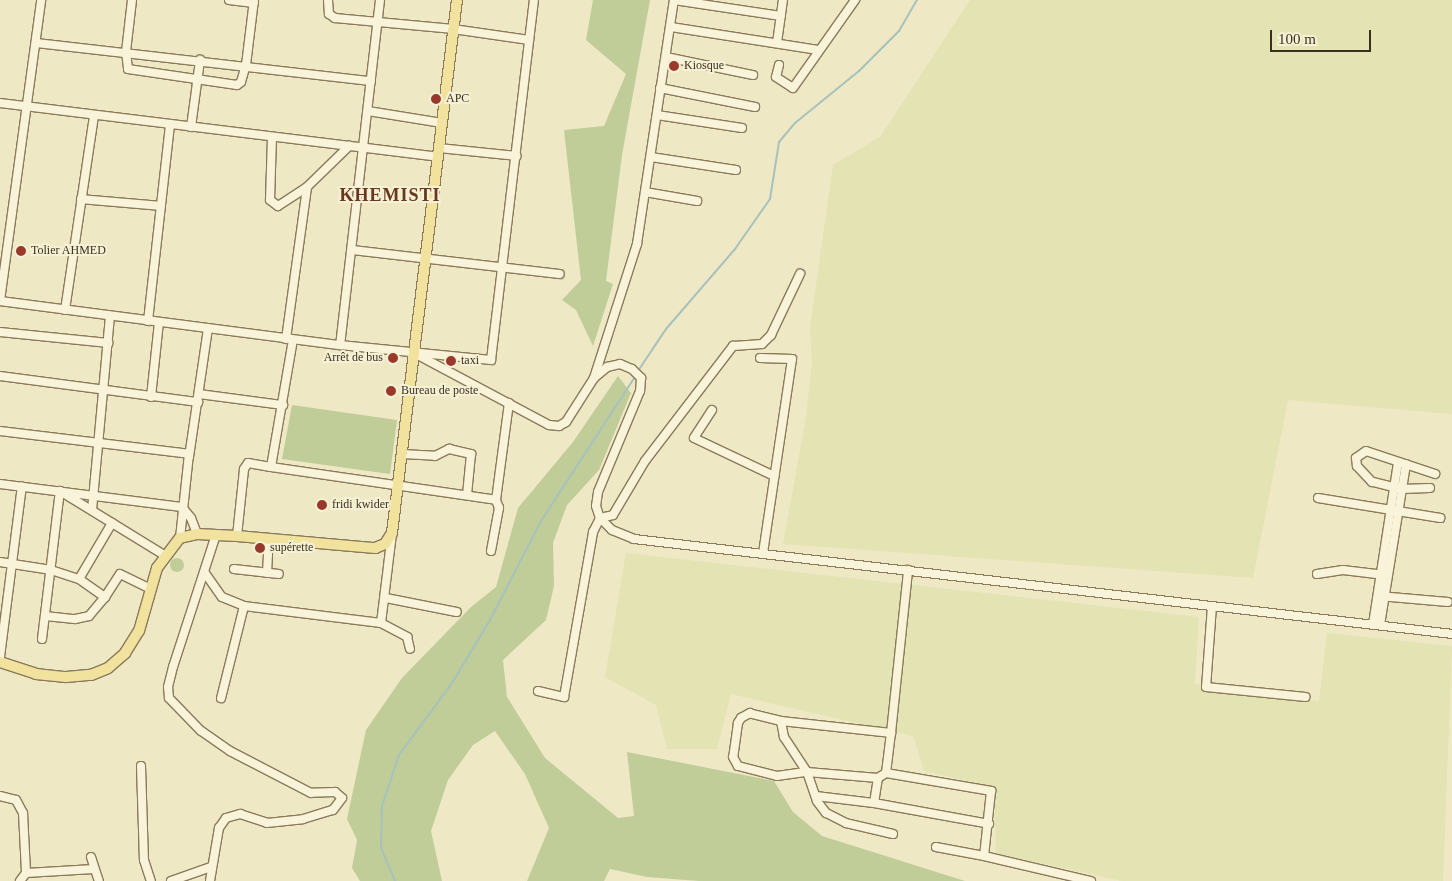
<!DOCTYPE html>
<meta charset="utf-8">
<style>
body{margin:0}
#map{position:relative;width:1452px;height:881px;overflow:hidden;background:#eee8c5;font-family:Georgia,serif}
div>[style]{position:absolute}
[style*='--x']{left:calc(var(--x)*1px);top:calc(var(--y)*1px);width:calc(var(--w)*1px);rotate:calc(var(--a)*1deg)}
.farmland>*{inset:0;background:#e4e3b3}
.green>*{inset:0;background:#c0cd99}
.round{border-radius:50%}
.stream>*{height:2px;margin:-1px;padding:0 1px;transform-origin:1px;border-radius:1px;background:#a7c2bd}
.roads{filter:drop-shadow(1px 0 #8a7a5b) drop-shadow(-1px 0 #8a7a5b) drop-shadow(0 1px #8a7a5b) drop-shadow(0 -1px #8a7a5b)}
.minor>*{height:8px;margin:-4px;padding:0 4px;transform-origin:4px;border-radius:4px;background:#f9f4d9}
.major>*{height:10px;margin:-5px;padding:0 5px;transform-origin:5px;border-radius:5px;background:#f1e29e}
.dots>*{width:14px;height:14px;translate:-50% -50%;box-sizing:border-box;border:2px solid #f6f1d5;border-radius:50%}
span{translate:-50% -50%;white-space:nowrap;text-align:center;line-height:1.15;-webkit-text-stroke:4px #f6f1d5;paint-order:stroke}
.poi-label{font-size:12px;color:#3a301f}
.left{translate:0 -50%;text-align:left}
.right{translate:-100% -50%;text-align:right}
.district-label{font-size:18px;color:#67371e;font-weight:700;letter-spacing:1px}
.scale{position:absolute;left:1270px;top:30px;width:101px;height:22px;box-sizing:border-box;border:2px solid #3a301f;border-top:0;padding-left:6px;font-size:15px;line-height:18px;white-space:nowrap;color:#3a301f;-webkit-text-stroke:4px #f6f1d5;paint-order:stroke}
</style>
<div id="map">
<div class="farmland">
<div style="clip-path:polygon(970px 0,1452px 0,1452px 414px,1288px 400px,1253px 578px,783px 544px,806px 417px,812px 364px,810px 328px,833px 165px,880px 137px)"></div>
<div style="clip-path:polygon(626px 553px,1199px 617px,1195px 684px,1319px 701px,1327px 633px,1452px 646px,1443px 881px,1122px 881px,996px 853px,994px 787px,924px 771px,913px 736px,731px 694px,717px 749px,667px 749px,656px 705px,605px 677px)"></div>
</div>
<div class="green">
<div style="clip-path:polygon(593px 0,650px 0,622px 155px,606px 281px,613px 284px,593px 346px,576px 310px,562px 300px,581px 280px,564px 130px,604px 126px,626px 74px,586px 40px)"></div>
<div style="clip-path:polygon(618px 376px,631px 393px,599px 470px,567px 505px,553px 543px,554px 586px,546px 620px,503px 660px,507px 697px,545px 758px,618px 818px,634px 816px,627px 752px,774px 781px,793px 812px,822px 836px,965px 881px,699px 881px,647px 877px,610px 869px,604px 881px,527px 881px,549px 828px,525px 774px,495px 731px,473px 745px,448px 780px,431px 831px,442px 881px,360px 881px,352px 868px,357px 840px,347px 819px,366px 730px,402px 678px,471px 607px,496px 587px,518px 508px,573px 442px)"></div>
<div style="clip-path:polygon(292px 405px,397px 420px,390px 474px,282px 459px)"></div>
<div class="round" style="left:170px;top:558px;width:14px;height:14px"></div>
</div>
<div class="stream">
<div style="--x:638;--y:371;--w:50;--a:-56.3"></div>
<div style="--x:666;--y:329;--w:106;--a:-49.2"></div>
<div style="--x:735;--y:249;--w:61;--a:-55"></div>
<div style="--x:770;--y:199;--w:58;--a:-81"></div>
<div style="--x:779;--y:142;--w:25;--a:-50"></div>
<div style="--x:795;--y:123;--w:82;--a:-39.1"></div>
<div style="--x:859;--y:71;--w:57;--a:-45"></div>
<div style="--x:899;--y:31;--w:36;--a:-60"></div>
<div style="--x:395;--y:881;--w:36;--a:-113"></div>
<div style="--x:381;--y:848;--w:42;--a:-88.6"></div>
<div style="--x:382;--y:806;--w:54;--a:-71.6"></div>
<div style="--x:399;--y:755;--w:89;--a:-53.6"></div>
<div style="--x:452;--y:683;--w:74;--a:-58.9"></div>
<div style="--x:490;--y:620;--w:111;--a:-62.7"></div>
<div style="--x:541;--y:521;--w:174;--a:-56.9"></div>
</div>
<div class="roads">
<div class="minor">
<div style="--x:132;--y:0;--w:52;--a:96.6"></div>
<div style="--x:126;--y:52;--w:17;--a:83"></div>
<div style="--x:128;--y:69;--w:110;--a:8.4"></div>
<div style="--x:237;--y:85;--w:5;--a:-37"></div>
<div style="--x:241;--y:82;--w:18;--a:-74"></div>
<div style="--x:246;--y:65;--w:65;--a:-83"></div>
<div style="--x:229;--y:0;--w:25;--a:7"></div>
<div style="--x:328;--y:0;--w:14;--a:86"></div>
<div style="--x:329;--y:14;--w:7;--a:34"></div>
<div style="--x:335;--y:18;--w:119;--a:5.3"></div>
<div style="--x:453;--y:29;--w:77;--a:8.2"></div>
<div style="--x:380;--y:0;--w:347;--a:96.6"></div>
<div style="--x:340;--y:345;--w:152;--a:5.7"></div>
<div style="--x:491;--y:360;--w:363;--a:-83.2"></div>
<div style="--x:674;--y:0;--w:108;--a:8.5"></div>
<div style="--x:671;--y:27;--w:149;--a:8.9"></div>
<div style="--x:36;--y:43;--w:337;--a:6.5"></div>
<div style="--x:777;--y:43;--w:43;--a:-82.1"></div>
<div style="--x:666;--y:57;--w:89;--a:11.7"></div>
<div style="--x:779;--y:65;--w:12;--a:104"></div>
<div style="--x:776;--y:77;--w:20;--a:33"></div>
<div style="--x:793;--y:88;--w:108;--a:-54.8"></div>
<div style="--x:660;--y:88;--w:97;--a:11.3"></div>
<div style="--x:0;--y:103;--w:441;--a:7"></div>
<div style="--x:368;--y:111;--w:75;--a:9.2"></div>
<div style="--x:657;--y:115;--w:86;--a:8.7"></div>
<div style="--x:191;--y:127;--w:68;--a:-82.3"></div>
<div style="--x:272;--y:137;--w:63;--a:91.8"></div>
<div style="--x:270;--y:200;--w:10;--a:37"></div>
<div style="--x:278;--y:206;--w:35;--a:-33"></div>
<div style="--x:307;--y:187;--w:59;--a:-44.3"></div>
<div style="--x:439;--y:148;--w:78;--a:5.9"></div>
<div style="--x:651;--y:157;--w:86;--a:8.7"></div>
<div style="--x:645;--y:192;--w:53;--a:9.8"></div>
<div style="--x:81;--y:199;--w:80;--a:5"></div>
<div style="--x:352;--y:250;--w:209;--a:6.6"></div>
<div style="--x:0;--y:301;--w:343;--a:7.4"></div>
<div style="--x:0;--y:301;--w:304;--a:-82.2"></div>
<div style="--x:65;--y:310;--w:197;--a:-81.5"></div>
<div style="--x:148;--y:321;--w:198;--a:-83.6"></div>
<div style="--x:0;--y:332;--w:109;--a:5.8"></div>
<div style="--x:286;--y:339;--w:153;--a:-82.1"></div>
<div style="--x:414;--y:353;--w:153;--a:28.1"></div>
<div style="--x:549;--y:425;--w:10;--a:6"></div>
<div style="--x:559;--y:426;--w:8;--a:-30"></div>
<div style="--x:566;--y:422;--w:52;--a:-57.5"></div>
<div style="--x:594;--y:378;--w:17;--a:-40"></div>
<div style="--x:607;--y:367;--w:13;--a:-13"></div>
<div style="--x:620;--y:364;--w:13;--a:23"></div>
<div style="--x:632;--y:369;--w:13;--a:45"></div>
<div style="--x:641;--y:378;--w:13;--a:94"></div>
<div style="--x:640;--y:391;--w:109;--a:112.6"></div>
<div style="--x:598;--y:492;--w:14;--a:98"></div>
<div style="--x:596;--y:506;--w:13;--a:72"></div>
<div style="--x:600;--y:518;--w:17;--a:45"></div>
<div style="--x:612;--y:530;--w:24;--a:22"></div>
<div style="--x:634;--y:539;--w:823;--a:6.62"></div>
<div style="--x:760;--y:358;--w:32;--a:2"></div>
<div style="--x:792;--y:359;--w:196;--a:98.5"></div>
<div style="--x:0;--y:376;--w:200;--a:7.5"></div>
<div style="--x:594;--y:378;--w:141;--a:-72.2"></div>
<div style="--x:637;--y:244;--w:247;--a:-81.4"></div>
<div style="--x:199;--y:394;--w:85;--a:7.5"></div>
<div style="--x:151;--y:397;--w:75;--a:-83.9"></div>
<div style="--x:712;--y:410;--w:33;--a:123"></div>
<div style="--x:694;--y:438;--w:89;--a:25.4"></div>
<div style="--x:0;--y:431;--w:190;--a:6.9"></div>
<div style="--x:189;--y:454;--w:84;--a:96.1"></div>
<div style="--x:402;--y:454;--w:33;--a:3"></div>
<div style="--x:435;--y:456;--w:16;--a:-27"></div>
<div style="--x:449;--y:449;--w:23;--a:13"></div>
<div style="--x:471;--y:454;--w:41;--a:95.6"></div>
<div style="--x:189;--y:457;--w:129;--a:-81.6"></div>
<div style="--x:271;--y:467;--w:227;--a:8.3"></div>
<div style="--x:496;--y:500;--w:98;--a:-82.4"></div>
<div style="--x:0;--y:484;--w:183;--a:7.2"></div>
<div style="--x:182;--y:507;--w:14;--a:51"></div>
<div style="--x:191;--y:518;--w:17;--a:69"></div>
<div style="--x:1430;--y:488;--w:29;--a:178"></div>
<div style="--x:1401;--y:489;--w:30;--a:-166"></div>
<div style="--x:1372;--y:482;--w:22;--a:-133"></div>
<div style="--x:1357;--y:466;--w:8;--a:-97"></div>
<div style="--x:1356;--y:458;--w:12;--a:-35"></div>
<div style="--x:1366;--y:451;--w:73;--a:18.4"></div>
<div style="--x:1318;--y:498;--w:124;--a:9.3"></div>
<div style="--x:92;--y:510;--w:195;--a:-84.7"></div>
<div style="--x:112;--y:523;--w:65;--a:120.5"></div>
<div style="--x:79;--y:579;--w:32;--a:35"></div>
<div style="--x:105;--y:597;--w:27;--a:-57"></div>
<div style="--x:120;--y:574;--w:34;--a:26"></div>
<div style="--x:237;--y:536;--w:67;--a:-84"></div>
<div style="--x:244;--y:469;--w:7;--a:-56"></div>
<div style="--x:248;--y:463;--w:23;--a:10"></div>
<div style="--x:271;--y:467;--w:129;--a:-80.2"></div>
<div style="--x:491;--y:551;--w:44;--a:-79.5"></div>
<div style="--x:499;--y:508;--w:9;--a:-111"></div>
<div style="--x:0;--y:562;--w:52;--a:8.9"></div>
<div style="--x:51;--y:570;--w:29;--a:18"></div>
<div style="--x:234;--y:569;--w:45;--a:6.3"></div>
<div style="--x:205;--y:573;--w:29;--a:55"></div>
<div style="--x:222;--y:597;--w:24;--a:22"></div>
<div style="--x:244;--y:606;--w:95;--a:104"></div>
<div style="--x:267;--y:573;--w:34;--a:-87"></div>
<div style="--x:1317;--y:574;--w:26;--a:-9"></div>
<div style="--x:1343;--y:570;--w:42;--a:6.8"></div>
<div style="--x:1379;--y:596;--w:69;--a:5"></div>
<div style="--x:386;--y:598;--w:72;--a:11.2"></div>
<div style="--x:244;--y:606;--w:138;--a:7.1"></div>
<div style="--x:381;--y:623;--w:30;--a:28"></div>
<div style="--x:407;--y:637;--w:12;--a:76"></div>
<div style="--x:1212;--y:606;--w:81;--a:94.2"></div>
<div style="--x:1206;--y:687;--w:100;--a:5.7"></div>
<div style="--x:45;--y:616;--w:30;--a:6"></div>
<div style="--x:75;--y:619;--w:14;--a:-12"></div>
<div style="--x:89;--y:616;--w:25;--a:-50"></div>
<div style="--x:381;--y:623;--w:91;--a:-83"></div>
<div style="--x:1373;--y:624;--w:164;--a:-81.2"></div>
<div style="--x:1380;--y:625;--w:163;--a:-80.8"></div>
<div style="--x:42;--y:639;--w:149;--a:-83.1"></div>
<div style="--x:60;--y:491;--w:122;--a:31.6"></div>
<div style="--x:0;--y:657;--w:172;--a:-82.7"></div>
<div style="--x:538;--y:691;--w:27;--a:13"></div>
<div style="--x:564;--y:697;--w:168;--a:-80"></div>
<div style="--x:593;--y:532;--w:16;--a:-63"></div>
<div style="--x:600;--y:518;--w:13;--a:-13"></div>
<div style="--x:613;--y:515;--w:63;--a:-59.3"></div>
<div style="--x:645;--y:461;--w:145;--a:-52.6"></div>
<div style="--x:733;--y:346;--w:29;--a:-4"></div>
<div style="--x:762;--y:344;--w:13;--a:-45"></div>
<div style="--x:771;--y:335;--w:68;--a:-64.6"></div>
<div style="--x:781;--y:721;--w:32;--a:-166"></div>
<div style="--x:750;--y:713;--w:10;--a:151"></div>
<div style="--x:741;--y:718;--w:6;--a:121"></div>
<div style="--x:738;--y:723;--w:34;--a:98"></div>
<div style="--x:733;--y:757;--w:10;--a:61"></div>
<div style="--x:738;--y:766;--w:40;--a:14.4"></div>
<div style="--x:777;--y:776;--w:30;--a:-8"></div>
<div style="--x:807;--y:772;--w:71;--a:4.8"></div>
<div style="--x:878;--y:778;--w:9;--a:-32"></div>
<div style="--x:886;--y:773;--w:40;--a:-82.9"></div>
<div style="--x:141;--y:766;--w:94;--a:88.2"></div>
<div style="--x:144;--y:860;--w:22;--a:72"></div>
<div style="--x:886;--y:773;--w:107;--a:9.7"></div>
<div style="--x:991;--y:791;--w:65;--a:96.1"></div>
<div style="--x:984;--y:856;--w:110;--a:13.2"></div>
<div style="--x:0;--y:796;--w:16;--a:14"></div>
<div style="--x:16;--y:800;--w:15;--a:62"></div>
<div style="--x:23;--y:813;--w:60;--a:87.1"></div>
<div style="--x:26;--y:873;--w:10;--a:127"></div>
<div style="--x:816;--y:796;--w:58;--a:6.9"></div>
<div style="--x:874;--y:803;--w:25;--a:-81"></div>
<div style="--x:874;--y:803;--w:117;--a:10.3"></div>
<div style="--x:893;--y:834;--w:48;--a:-166.8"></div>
<div style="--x:846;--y:823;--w:22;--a:-153"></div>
<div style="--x:826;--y:813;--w:15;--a:-127"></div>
<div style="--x:817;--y:801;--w:31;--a:-109"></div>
<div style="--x:807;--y:772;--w:42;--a:-123.3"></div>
<div style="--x:784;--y:737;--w:16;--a:-101"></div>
<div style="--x:781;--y:721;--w:111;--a:6.2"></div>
<div style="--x:891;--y:733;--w:164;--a:-84"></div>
<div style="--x:936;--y:847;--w:49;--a:10.6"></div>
<div style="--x:91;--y:857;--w:25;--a:72"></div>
<div style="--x:26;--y:873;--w:68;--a:-3.4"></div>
<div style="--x:171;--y:881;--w:42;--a:-19.3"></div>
<div style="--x:210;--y:881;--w:54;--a:-80.4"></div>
<div style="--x:219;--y:828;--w:12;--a:-55"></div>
<div style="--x:226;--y:818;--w:15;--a:-16"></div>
<div style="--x:240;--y:814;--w:28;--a:18"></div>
<div style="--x:267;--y:823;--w:36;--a:-6"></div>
<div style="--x:303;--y:819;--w:31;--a:-17"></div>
<div style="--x:333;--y:810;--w:15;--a:-53"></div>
<div style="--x:342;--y:798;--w:9;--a:-139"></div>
<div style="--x:335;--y:792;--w:24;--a:178"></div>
<div style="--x:311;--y:793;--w:91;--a:-152.6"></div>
<div style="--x:230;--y:751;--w:35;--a:-145"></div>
<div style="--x:201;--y:731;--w:46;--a:-134.1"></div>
<div style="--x:169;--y:698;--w:11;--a:-95"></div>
<div style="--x:168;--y:687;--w:21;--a:-76"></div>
<div style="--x:173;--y:667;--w:139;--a:-72"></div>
</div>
<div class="major">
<div style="--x:0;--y:662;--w:38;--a:18"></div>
<div style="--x:36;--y:674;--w:30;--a:6"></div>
<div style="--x:66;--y:677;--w:25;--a:-5"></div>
<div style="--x:91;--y:675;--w:18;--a:-22"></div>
<div style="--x:108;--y:668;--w:23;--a:-41"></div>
<div style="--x:125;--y:653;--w:26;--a:-58"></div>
<div style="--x:139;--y:631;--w:66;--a:-74.1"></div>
<div style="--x:157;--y:568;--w:38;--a:-53"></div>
<div style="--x:180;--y:538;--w:17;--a:-13"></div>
<div style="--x:197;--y:534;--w:40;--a:2.9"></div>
<div style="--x:237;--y:536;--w:139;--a:5"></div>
<div style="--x:375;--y:548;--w:11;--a:-22"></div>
<div style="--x:385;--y:544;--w:13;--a:-58"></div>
<div style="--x:392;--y:533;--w:537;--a:-83.05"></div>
</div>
</div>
<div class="dots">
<div style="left:674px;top:66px;background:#99392b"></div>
<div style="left:436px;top:99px;background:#99392b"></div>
<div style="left:21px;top:251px;background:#99392b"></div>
<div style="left:393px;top:358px;background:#99392b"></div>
<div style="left:451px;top:361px;background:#99392b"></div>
<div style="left:391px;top:391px;background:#99392b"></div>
<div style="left:322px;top:505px;background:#99392b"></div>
<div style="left:260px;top:548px;background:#99392b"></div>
</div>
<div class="poi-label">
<span class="left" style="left:684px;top:66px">Kiosque</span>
<span class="left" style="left:446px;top:99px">APC</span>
<span class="left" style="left:31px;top:251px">Tolier AHMED</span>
<span class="right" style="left:383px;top:358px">Arrêt de bus</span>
<span class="left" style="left:461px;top:361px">taxi</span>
<span class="left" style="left:401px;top:391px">Bureau de poste</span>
<span class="left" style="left:332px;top:505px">fridi kwider</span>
<span class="left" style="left:270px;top:548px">supérette</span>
</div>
<div class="district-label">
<span style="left:390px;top:195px">KHEMISTI</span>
</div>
<div class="scale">100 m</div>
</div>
